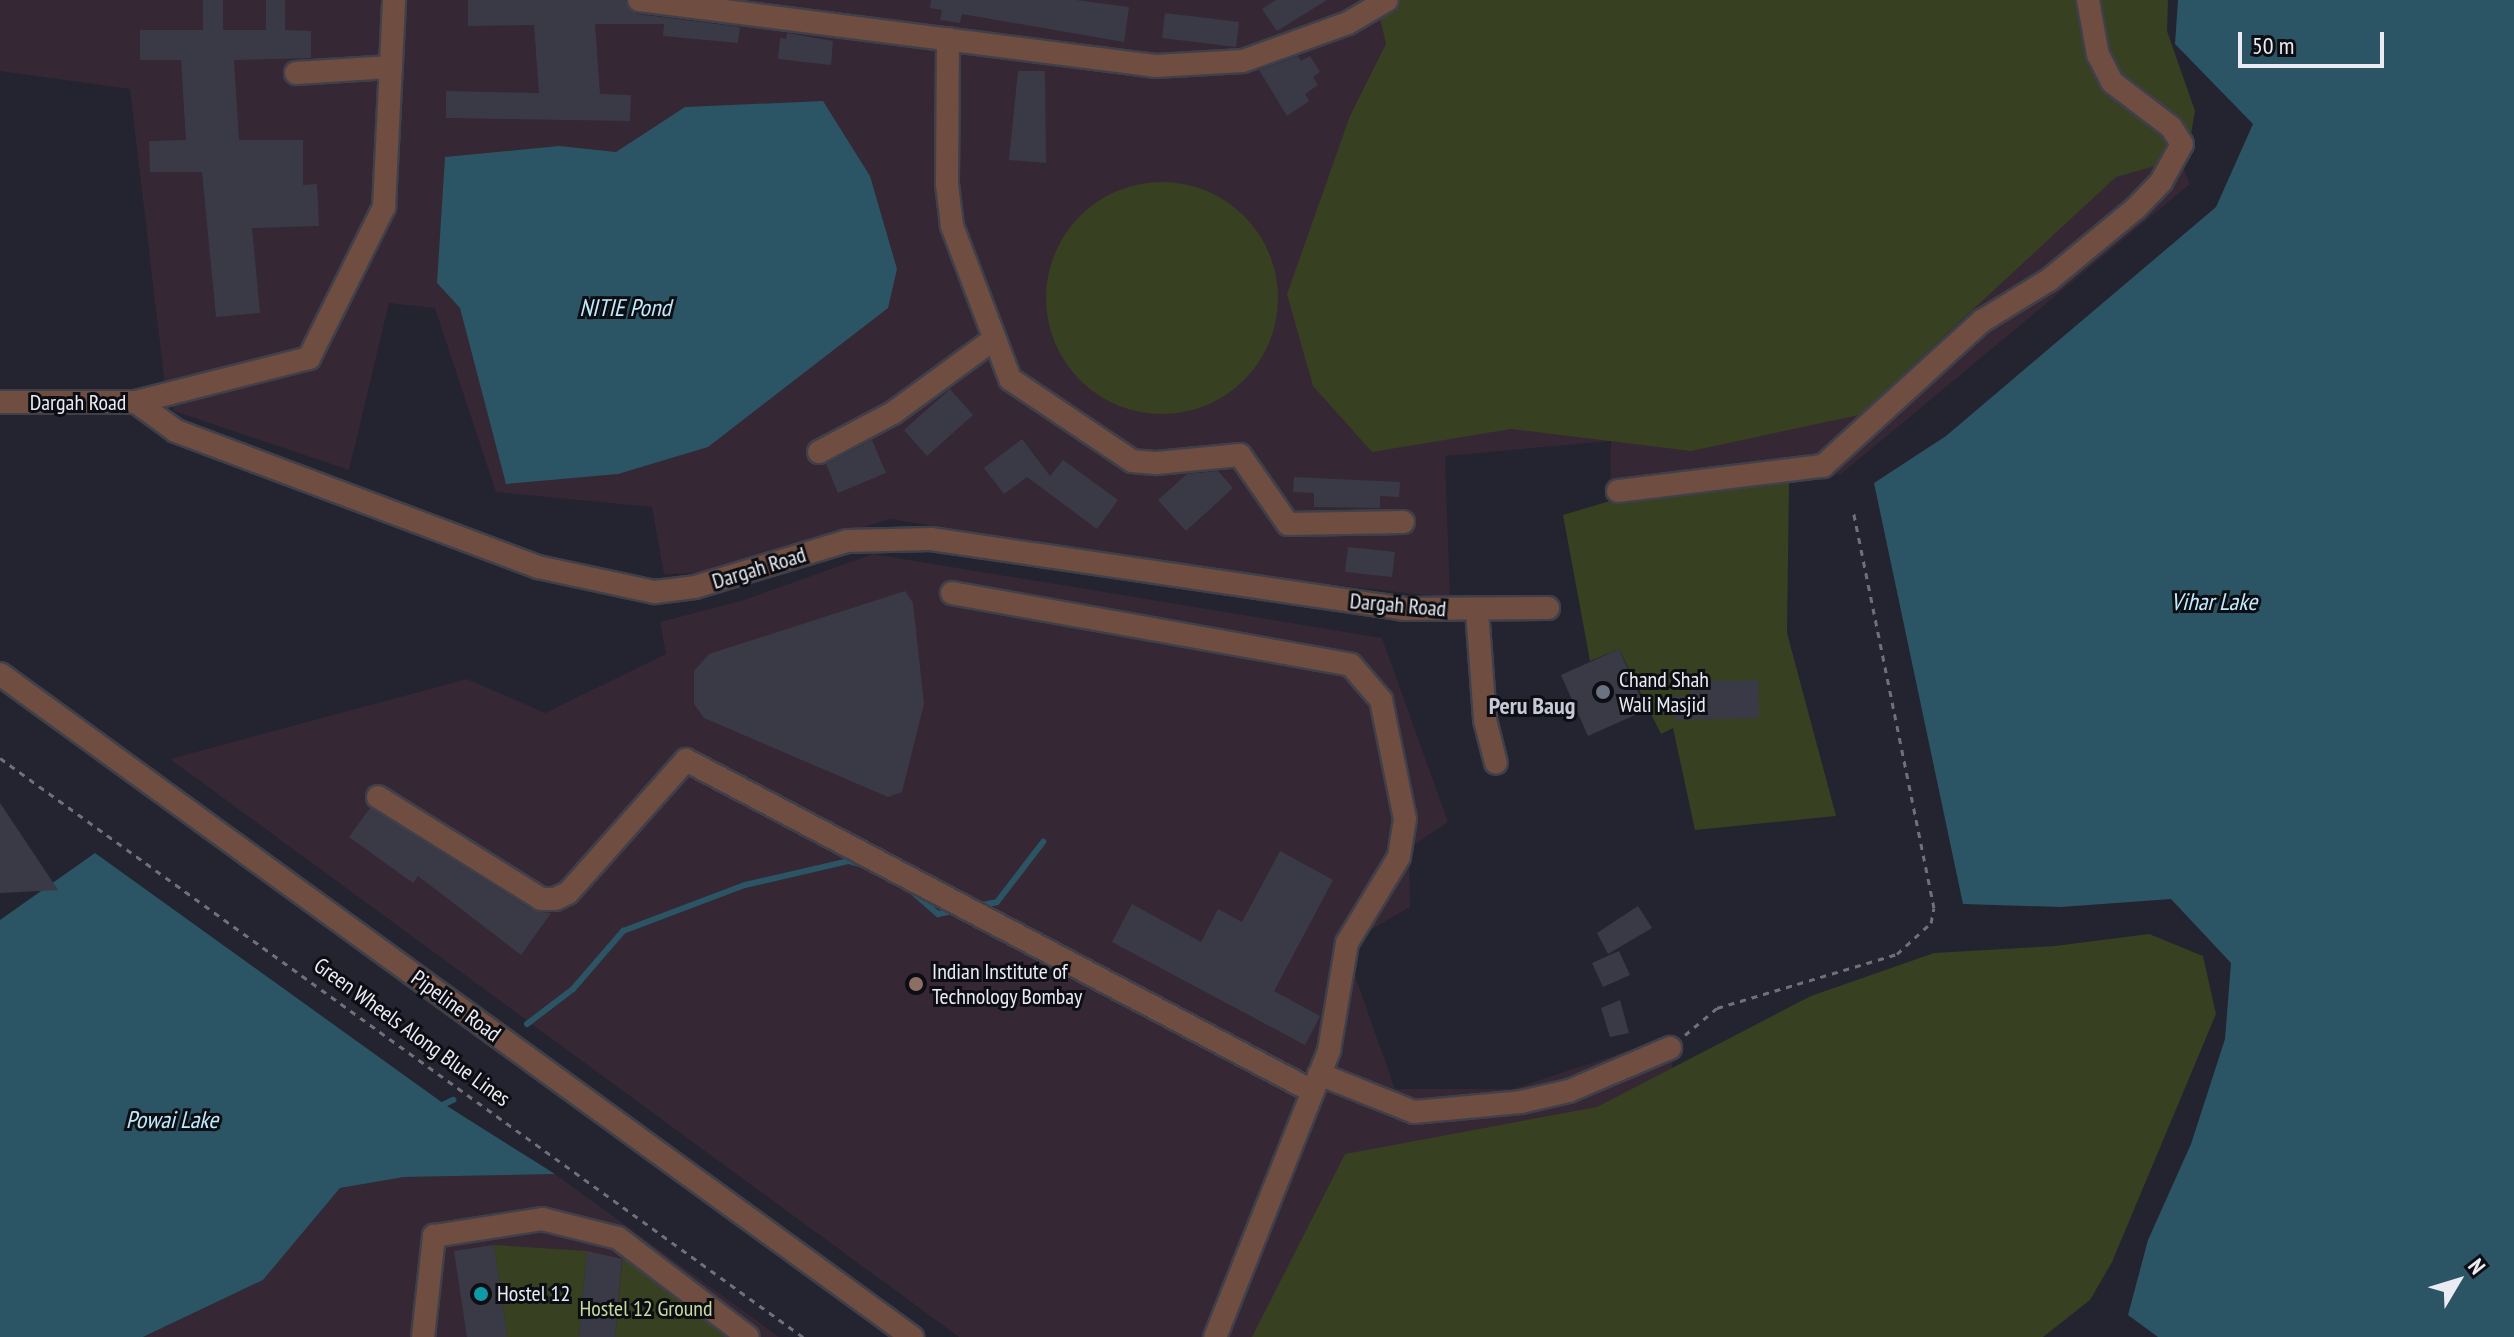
<!DOCTYPE html>
<style>
body{margin:0}
#map{position:relative;width:2514px;height:1337px;overflow:hidden;background:#23242f;font-family:"PT Sans Narrow",sans-serif}
div>[style]{position:absolute}
[style*='--x']{left:calc(var(--x)*1px);top:calc(var(--y)*1px);width:calc(var(--w)*1px);rotate:calc(var(--a)*1deg)}
.education>*{inset:0;background:#352734}
.green>*{inset:0;background:#374021}
.round{border-radius:50%}
.water>*{inset:0;background:#2b5464}
.stream>*{height:6px;margin:-3px;padding:0 3px;transform-origin:3px;border-radius:3px;background:#2b5464}
.building>*{inset:0;background:#3a3a47}
.path>*{height:3px;margin-top:-1.5px;transform-origin:0;background:repeating-linear-gradient(90deg,#70707a 0 6px,transparent 0 12px)}
.roads{filter:drop-shadow(2px 0 #3f404a) drop-shadow(-2px 0 #3f404a) drop-shadow(0 2px #3f404a) drop-shadow(0 -2px #3f404a)}
.minor>*{height:22px;margin:-11px;padding:0 11px;transform-origin:11px;border-radius:11px;background:#6f4d40}
.dots>*{width:22px;height:22px;translate:-50% -50%;box-sizing:border-box;border:4px solid #0d0e13;border-radius:50%}
span{translate:-50% -50%;white-space:nowrap;text-align:center;line-height:1.15;-webkit-text-stroke:6px #0d0e13;paint-order:stroke}
.street-label{font-size:22px;color:#ebebf3}
.poi-label{font-size:22px;color:#ebebf3}
.left{translate:0 -50%;text-align:left}
.park-label{font-size:22px;color:#c8db9f}
.water-label{font-size:24px;color:#c1ebfd;font-style:italic}
.neighbourhood-label{font-size:24px;color:#c7c8d8;font-weight:700}
.north{position:absolute;left:2418px;top:1241px;width:80px;height:80px;-webkit-text-stroke:6px #0d0e13;paint-order:stroke;rotate:52deg;font-size:22px;font-weight:700;line-height:32px;text-align:center;color:#ebebf3}
.north::after{content:'';display:block;margin:auto;width:28px;height:36px;background:#ebebf3;clip-path:polygon(50% 0,100% 100%,50% 72%,0 100%)}
.scale{position:absolute;left:2238px;top:32px;width:146px;height:36px;box-sizing:border-box;border:4px solid #ebebf3;border-top:0;padding-left:10px;font-size:24px;line-height:28px;white-space:nowrap;color:#ebebf3;-webkit-text-stroke:6px #0d0e13;paint-order:stroke}
</style>
<div id="map">
<div class="education">
<div style="clip-path:polygon(0 0,2111px 0,2190px 184px,1841px 474px,1610px 501px,1611px 441px,1445px 456px,1450px 598px,1169px 566px,891px 519px,704px 573px,664px 574px,652px 507px,496px 492px,435px 308px,389px 303px,349px 470px,174px 411px,166px 395px,130px 89px,0 71px)"></div>
<div style="clip-path:polygon(873px 554px,1382px 638px,1448px 822px,1409px 848px,1410px 907px,1344px 945px,1395px 1089px,1513px 1089px,1676px 1035px,1636px 1337px,959px 1337px,170px 759px,467px 679px,545px 713px,666px 654px,660px 622px,744px 600px)"></div>
<div style="clip-path:polygon(555px 1174px,779px 1337px,143px 1337px,263px 1280px,340px 1188px,404px 1177px)"></div>
</div>
<div class="green">
<div style="clip-path:polygon(1376px 0,2168px 0,2167px 31px,2195px 111px,2187px 157px,2116px 177px,1859px 415px,1691px 451px,1511px 429px,1372px 452px,1313px 386px,1287px 294px,1350px 116px,1386px 44px)"></div>
<div class="round" style="left:1046px;top:182px;width:232px;height:232px"></div>
<div style="clip-path:polygon(1789px 482px,1787px 633px,1836px 816px,1695px 830px,1673px 728px,1661px 734px,1619px 649px,1590px 661px,1563px 515px,1610px 501px)"></div>
<div style="clip-path:polygon(2149px 934px,2203px 956px,2216px 1014px,2112px 1262px,2090px 1300px,2043px 1337px,1252px 1337px,1345px 1154px,1597px 1107px,1811px 996px,1934px 953px,2055px 946px)"></div>
<div style="clip-path:polygon(494px 1245px,587px 1251px,579px 1337px,507px 1337px)"></div>
<div style="clip-path:polygon(623px 1254px,729px 1337px,615px 1337px)"></div>
</div>
<div class="water">
<div style="clip-path:polygon(2178px 0,2514px 0,2514px 1337px,2158px 1337px,2128px 1315px,2148px 1240px,2191px 1144px,2225px 1039px,2231px 963px,2171px 899px,2061px 907px,1963px 904px,1874px 483px,1946px 436px,2216px 207px,2253px 124px,2175px 44px)"></div>
<div style="clip-path:polygon(823px 101px,870px 176px,897px 269px,888px 308px,708px 447px,618px 474px,506px 484px,460px 308px,437px 283px,445px 157px,559px 146px,616px 152px,685px 107px)"></div>
<div style="clip-path:polygon(95px 853px,447px 1106px,555px 1174px,404px 1177px,340px 1188px,263px 1280px,143px 1337px,0 1337px,0 920px)"></div>
</div>
<div class="stream">
<div style="--x:908;--y:888;--w:40;--a:41"></div>
<div style="--x:938;--y:914;--w:16;--a:-11"></div>
<div style="--x:977;--y:906;--w:20;--a:-11"></div>
<div style="--x:997;--y:902;--w:76;--a:-52.5"></div>
<div style="--x:527;--y:1024;--w:58;--a:-37.3"></div>
<div style="--x:573;--y:989;--w:77;--a:-49.2"></div>
<div style="--x:623;--y:931;--w:130;--a:-20.7"></div>
<div style="--x:745;--y:885;--w:107;--a:-13"></div>
<div style="--x:849;--y:861;--w:15;--a:16"></div>
<div style="--x:438;--y:1107;--w:17;--a:-25"></div>
</div>
<div class="building">
<div style="clip-path:polygon(203px 0,223px 0,223px 30px,266px 30px,266px 0,285px 0,285px 30px,311px 31px,311px 58px,234px 60px,239px 140px,303px 140px,303px 185px,317px 184px,319px 226px,252px 228px,260px 313px,216px 317px,202px 172px,150px 172px,149px 141px,186px 140px,181px 60px,140px 60px,140px 30px,203px 30px)"></div>
<div style="clip-path:polygon(468px 0,625px 0,637px 14px,740px 27px,738px 43px,663px 36px,664px 24px,595px 24px,600px 94px,631px 95px,630px 121px,446px 118px,446px 91px,539px 93px,534px 25px,468px 26px)"></div>
<div style="clip-path:polygon(931px 0,1076px 0,1129px 7px,1124px 42px,962px 14px,960px 23px,940px 20px,942px 10px,930px 8px)"></div>
<div style="clip-path:polygon(1276px 0,1327px 0,1277px 31px,1262px 9px)"></div>
<div style="clip-path:polygon(1165px 13px,1239px 22px,1236px 47px,1162px 38px)"></div>
<div style="clip-path:polygon(787px 33px,833px 41px,831px 65px,778px 59px,780px 38px,786px 39px)"></div>
<div style="clip-path:polygon(1298px 56px,1301px 61px,1310px 56px,1320px 72px,1313px 77px,1318px 85px,1305px 94px,1309px 101px,1287px 116px,1259px 70px)"></div>
<div style="clip-path:polygon(1018px 71px,1045px 71px,1046px 163px,1009px 160px)"></div>
<div style="clip-path:polygon(950px 389px,973px 415px,927px 456px,904px 430px)"></div>
<div style="clip-path:polygon(1022px 439px,1050px 476px,1063px 460px,1118px 500px,1097px 529px,1027px 477px,1004px 494px,984px 468px)"></div>
<div style="clip-path:polygon(872px 440px,886px 473px,838px 493px,826px 464px)"></div>
<div style="clip-path:polygon(1218px 471px,1233px 488px,1186px 531px,1158px 500px,1187px 474px)"></div>
<div style="clip-path:polygon(1294px 477px,1400px 482px,1399px 497px,1380px 496px,1380px 508px,1314px 507px,1314px 493px,1293px 492px)"></div>
<div style="clip-path:polygon(1348px 547px,1395px 552px,1392px 577px,1345px 572px)"></div>
<div style="clip-path:polygon(905px 591px,913px 603px,924px 704px,902px 792px,888px 797px,704px 718px,694px 704px,694px 671px,709px 654px)"></div>
<div style="clip-path:polygon(1619px 649px,1646px 710px,1588px 736px,1561px 675px)"></div>
<div style="clip-path:polygon(1758px 680px,1759px 718px,1675px 720px,1674px 696px,1690px 695px,1690px 682px)"></div>
<div style="clip-path:polygon(0 803px,58px 890px,0 893px)"></div>
<div style="clip-path:polygon(370px 808px,534px 911px,551px 913px,521px 955px,418px 876px,413px 883px,349px 837px)"></div>
<div style="clip-path:polygon(1280px 851px,1333px 880px,1274px 991px,1320px 1016px,1305px 1045px,1112px 942px,1132px 904px,1201px 942px,1218px 909px,1242px 922px)"></div>
<div style="clip-path:polygon(1638px 906px,1652px 928px,1608px 954px,1597px 933px)"></div>
<div style="clip-path:polygon(1619px 951px,1630px 975px,1603px 987px,1592px 963px)"></div>
<div style="clip-path:polygon(1620px 1000px,1629px 1033px,1610px 1037px,1601px 1008px)"></div>
<div style="clip-path:polygon(494px 1245px,507px 1337px,467px 1337px,454px 1251px)"></div>
<div style="clip-path:polygon(587px 1251px,622px 1259px,615px 1337px,579px 1337px)"></div>
</div>
<div class="path">
<div style="--x:0;--y:758;--w:990;--a:35.79"></div>
<div style="--x:1685;--y:1035;--w:42;--a:-40.2"></div>
<div style="--x:1717;--y:1008;--w:188;--a:-16.7"></div>
<div style="--x:1897;--y:954;--w:46;--a:-42.4"></div>
<div style="--x:1931;--y:923;--w:15;--a:-79"></div>
<div style="--x:1934;--y:908;--w:406;--a:-101.5"></div>
</div>
<div class="roads">
<div class="minor">
<div style="--x:639;--y:0;--w:521;--a:7.28"></div>
<div style="--x:1156;--y:66;--w:87;--a:-3.3"></div>
<div style="--x:1243;--y:61;--w:112;--a:-19.9"></div>
<div style="--x:1348;--y:23;--w:45;--a:-30.5"></div>
<div style="--x:948;--y:39;--w:145;--a:90.4"></div>
<div style="--x:947;--y:184;--w:42;--a:83.2"></div>
<div style="--x:952;--y:226;--w:164;--a:69.2"></div>
<div style="--x:1010;--y:379;--w:147;--a:33.9"></div>
<div style="--x:1132;--y:461;--w:25;--a:5"></div>
<div style="--x:1157;--y:463;--w:83;--a:-5.5"></div>
<div style="--x:1240;--y:455;--w:84;--a:55.2"></div>
<div style="--x:1288;--y:524;--w:115;--a:-1"></div>
<div style="--x:296;--y:73;--w:95;--a:-3.6"></div>
<div style="--x:0;--y:402;--w:136;--a:0"></div>
<div style="--x:136;--y:402;--w:49;--a:35.9"></div>
<div style="--x:176;--y:431;--w:387;--a:20.6"></div>
<div style="--x:538;--y:567;--w:120;--a:12.1"></div>
<div style="--x:655;--y:592;--w:40;--a:-7.1"></div>
<div style="--x:695;--y:587;--w:159;--a:-16.8"></div>
<div style="--x:847;--y:541;--w:84;--a:-1.4"></div>
<div style="--x:931;--y:539;--w:477;--a:8.4"></div>
<div style="--x:1403;--y:609;--w:145;--a:-0.4"></div>
<div style="--x:136;--y:402;--w:179;--a:-14.3"></div>
<div style="--x:309;--y:358;--w:169;--a:-63.6"></div>
<div style="--x:384;--y:207;--w:207;--a:-87.2"></div>
<div style="--x:819;--y:452;--w:84;--a:-27.8"></div>
<div style="--x:893;--y:413;--w:125;--a:-36.2"></div>
<div style="--x:1618;--y:491;--w:207;--a:-7"></div>
<div style="--x:1823;--y:466;--w:215;--a:-42.4"></div>
<div style="--x:1982;--y:321;--w:79;--a:-31.5"></div>
<div style="--x:2049;--y:280;--w:113;--a:-39.6"></div>
<div style="--x:2136;--y:208;--w:36;--a:-46"></div>
<div style="--x:2161;--y:182;--w:43;--a:-61.1"></div>
<div style="--x:2182;--y:144;--w:20;--a:-123"></div>
<div style="--x:2171;--y:127;--w:74;--a:-142.7"></div>
<div style="--x:2112;--y:82;--w:30;--a:-117"></div>
<div style="--x:2098;--y:55;--w:56;--a:-100.3"></div>
<div style="--x:952;--y:593;--w:405;--a:10.2"></div>
<div style="--x:1351;--y:665;--w:46;--a:49.4"></div>
<div style="--x:1381;--y:700;--w:121;--a:78.6"></div>
<div style="--x:1405;--y:819;--w:38;--a:99"></div>
<div style="--x:1399;--y:857;--w:100;--a:121.2"></div>
<div style="--x:1347;--y:943;--w:109;--a:99.5"></div>
<div style="--x:1329;--y:1051;--w:308;--a:111.7"></div>
<div style="--x:1477;--y:610;--w:110;--a:85.8"></div>
<div style="--x:1485;--y:720;--w:44;--a:75.7"></div>
<div style="--x:0;--y:674;--w:1128;--a:36.02"></div>
<div style="--x:378;--y:797;--w:192;--a:32"></div>
<div style="--x:541;--y:899;--w:14;--a:0"></div>
<div style="--x:555;--y:899;--w:14;--a:-25"></div>
<div style="--x:568;--y:893;--w:178;--a:-48.4"></div>
<div style="--x:686;--y:760;--w:708;--a:27.87"></div>
<div style="--x:1319;--y:1074;--w:102;--a:21.8"></div>
<div style="--x:1414;--y:1112;--w:107;--a:-5.3"></div>
<div style="--x:1521;--y:1102;--w:49;--a:-12.9"></div>
<div style="--x:1569;--y:1091;--w:110;--a:-23.1"></div>
<div style="--x:423;--y:1337;--w:102;--a:-83.8"></div>
<div style="--x:434;--y:1236;--w:109;--a:-8.9"></div>
<div style="--x:542;--y:1219;--w:78;--a:14"></div>
<div style="--x:618;--y:1238;--w:163;--a:37.3"></div>
</div>
</div>
<div class="dots">
<div style="left:1603px;top:692px;background:#6b7280"></div>
<div style="left:916px;top:984px;background:#8d6e63"></div>
<div style="left:481px;top:1294px;background:#0f9aa8"></div>
</div>
<div class="street-label">
<span style="left:78px;top:403px">Dargah Road</span>
<span style="left:759px;top:568px;rotate:-17deg">Dargah Road</span>
<span style="left:1398px;top:605px;rotate:5deg">Dargah Road</span>
<span style="left:456px;top:1006px;rotate:36deg">Pipeline Road</span>
<span style="left:412px;top:1032px;rotate:36deg">Green Wheels Along Blue Lines</span>
</div>
<div class="poi-label">
<span class="left" style="left:1619px;top:692px">Chand Shah<br>Wali Masjid</span>
<span class="left" style="left:932px;top:984px">Indian Institute of<br>Technology Bombay</span>
<span class="left" style="left:497px;top:1294px">Hostel 12</span>
</div>
<div class="park-label">
<span style="left:646px;top:1309px">Hostel 12 Ground</span>
</div>
<div class="water-label">
<span style="left:625px;top:308px">NITIE Pond</span>
<span style="left:2214px;top:602px">Vihar Lake</span>
<span style="left:172px;top:1120px">Powai Lake</span>
</div>
<div class="neighbourhood-label">
<span style="left:1532px;top:706px">Peru Baug</span>
</div>
<div class="north">N</div>
<div class="scale">50 m</div>
</div>
